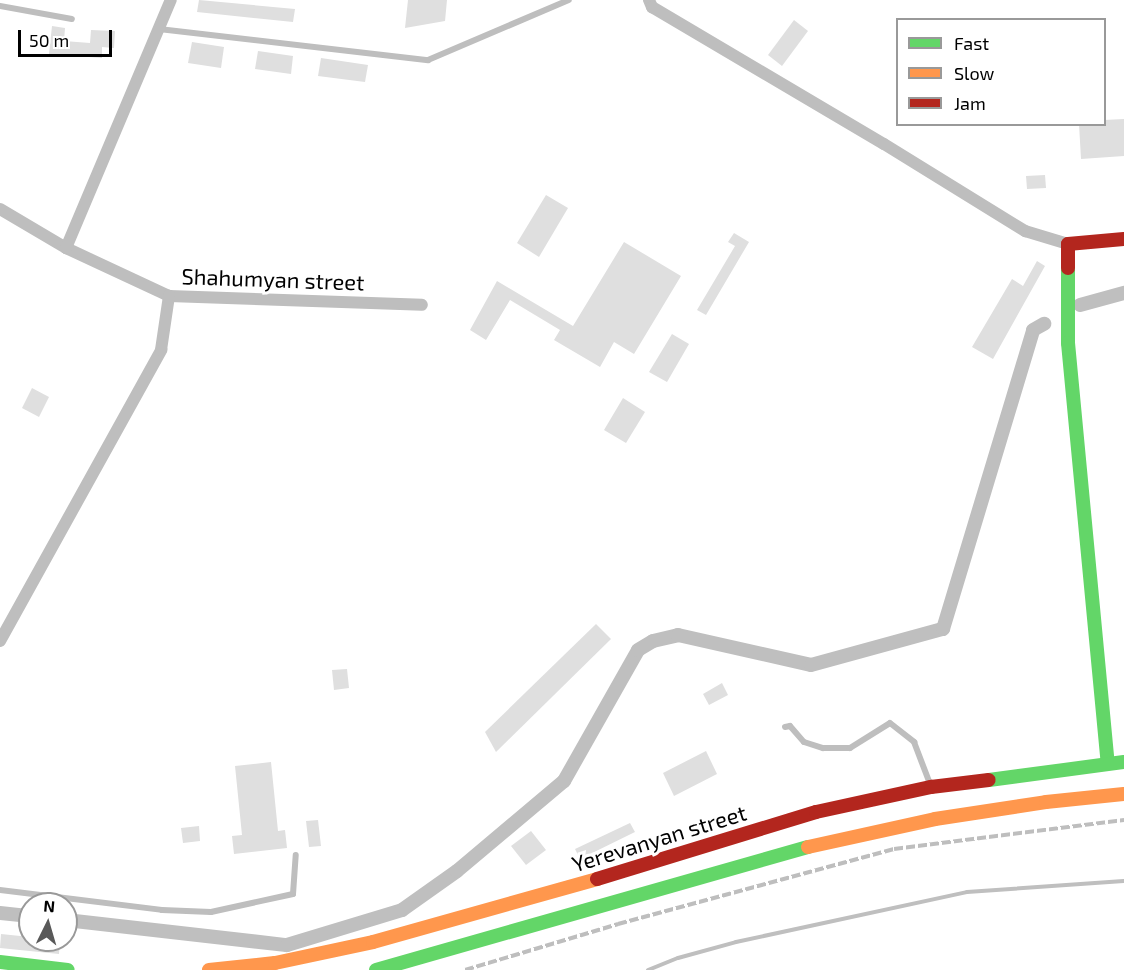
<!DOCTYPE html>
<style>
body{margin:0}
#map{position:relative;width:1124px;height:970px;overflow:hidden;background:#fff;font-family:"Exo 2",sans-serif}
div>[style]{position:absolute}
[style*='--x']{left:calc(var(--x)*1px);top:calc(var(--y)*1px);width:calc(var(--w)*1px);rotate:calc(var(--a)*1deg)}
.stream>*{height:4px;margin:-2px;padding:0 2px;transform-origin:2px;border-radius:2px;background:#bfbfbf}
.canal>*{height:14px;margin:-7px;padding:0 7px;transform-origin:7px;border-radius:7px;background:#bfbfbf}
.building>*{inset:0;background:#dfdfdf}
.lane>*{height:6px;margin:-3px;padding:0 3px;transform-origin:3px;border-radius:3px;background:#bebebe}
.street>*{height:12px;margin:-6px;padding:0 6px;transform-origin:6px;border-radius:6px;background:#bebebe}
.fast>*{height:14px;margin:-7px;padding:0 7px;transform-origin:7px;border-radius:7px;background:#63d668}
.slow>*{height:14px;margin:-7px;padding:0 7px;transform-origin:7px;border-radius:7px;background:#ff974d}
.jam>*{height:14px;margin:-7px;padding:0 7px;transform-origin:7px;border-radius:7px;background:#b3261e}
.rail>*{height:4px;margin-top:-2px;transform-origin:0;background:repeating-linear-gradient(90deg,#bebebe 0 9px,transparent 0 12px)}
span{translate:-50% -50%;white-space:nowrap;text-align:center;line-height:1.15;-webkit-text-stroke:6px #fff;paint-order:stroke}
.street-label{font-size:22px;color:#000}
.legend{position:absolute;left:896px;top:18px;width:210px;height:108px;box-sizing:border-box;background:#fff;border:2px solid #999;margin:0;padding:8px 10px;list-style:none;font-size:18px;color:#000}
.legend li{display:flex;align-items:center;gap:12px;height:30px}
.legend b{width:30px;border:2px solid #999}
.north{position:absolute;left:18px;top:892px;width:60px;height:60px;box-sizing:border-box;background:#fff;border:2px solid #999;border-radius:50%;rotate:5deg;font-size:16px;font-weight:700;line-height:24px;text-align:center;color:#000}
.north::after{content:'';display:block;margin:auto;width:21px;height:27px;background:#595959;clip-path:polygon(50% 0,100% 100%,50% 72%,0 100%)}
.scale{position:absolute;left:18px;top:30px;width:94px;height:27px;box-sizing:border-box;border:3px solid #000;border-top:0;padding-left:8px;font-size:18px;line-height:21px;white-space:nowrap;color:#000;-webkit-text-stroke:4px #fff;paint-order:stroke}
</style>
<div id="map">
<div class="stream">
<div style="--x:648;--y:970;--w:32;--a:-22"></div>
<div style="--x:678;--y:958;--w:60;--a:-15.4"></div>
<div style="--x:736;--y:942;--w:236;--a:-12.2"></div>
<div style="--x:967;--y:892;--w:157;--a:-4"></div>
</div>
<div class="canal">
<div style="--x:1080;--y:305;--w:46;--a:-15.3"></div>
<div style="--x:0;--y:913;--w:30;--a:6"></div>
<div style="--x:66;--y:920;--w:222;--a:6.5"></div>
<div style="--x:287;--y:945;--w:120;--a:-16.9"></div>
<div style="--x:402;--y:910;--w:67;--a:-35.3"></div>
<div style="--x:457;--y:871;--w:140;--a:-40.1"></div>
<div style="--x:564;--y:781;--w:150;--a:-60.5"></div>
<div style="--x:638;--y:650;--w:17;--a:-31"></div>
<div style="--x:653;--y:641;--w:26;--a:-13"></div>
<div style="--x:678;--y:635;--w:136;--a:12.7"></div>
<div style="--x:811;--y:665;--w:137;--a:-15.3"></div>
<div style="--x:943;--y:629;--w:312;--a:-73.2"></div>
<div style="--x:1033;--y:330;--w:13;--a:-29"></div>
</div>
<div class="building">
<div style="clip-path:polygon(199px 0,295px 9px,293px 22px,197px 12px)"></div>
<div style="clip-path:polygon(408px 0,447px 0,445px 21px,405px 28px)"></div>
<div style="clip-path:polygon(794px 20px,808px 31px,782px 66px,768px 55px)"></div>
<div style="clip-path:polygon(52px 26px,65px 28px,64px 41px,90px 43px,91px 30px,115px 31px,114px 48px,102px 47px,102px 58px,49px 54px)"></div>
<div style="clip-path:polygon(192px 42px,224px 47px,221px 68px,188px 63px)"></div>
<div style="clip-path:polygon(258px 51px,293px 56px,291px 74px,255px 69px)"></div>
<div style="clip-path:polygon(321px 58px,368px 65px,365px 82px,318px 76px)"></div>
<div style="clip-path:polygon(1124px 119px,1124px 156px,1081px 159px,1079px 124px,1104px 124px,1104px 120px)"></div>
<div style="clip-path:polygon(1045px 175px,1046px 188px,1027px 189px,1026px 176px)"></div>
<div style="clip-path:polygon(546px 195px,568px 208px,539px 257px,517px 243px)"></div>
<div style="clip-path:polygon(734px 233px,749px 242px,706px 315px,697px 310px,735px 246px,728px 242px)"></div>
<div style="clip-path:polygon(624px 242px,681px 276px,634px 354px,614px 342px,600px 367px,554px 340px,560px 330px,510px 300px,486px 340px,470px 330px,497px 281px,573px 326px)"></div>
<div style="clip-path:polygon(1037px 261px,1045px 266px,993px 359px,972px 347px,1012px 279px,1023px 286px)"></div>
<div style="clip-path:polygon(672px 334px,689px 344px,667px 382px,649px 372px)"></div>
<div style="clip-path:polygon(32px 388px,49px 397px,39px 417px,22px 408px)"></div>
<div style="clip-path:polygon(623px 398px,645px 412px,626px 443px,604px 430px)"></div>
<div style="clip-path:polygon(596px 624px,611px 639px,496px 752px,485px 732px)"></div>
<div style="clip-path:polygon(347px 669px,349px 688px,334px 690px,332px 670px)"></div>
<div style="clip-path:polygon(722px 683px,728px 695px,709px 705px,703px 694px)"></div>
<div style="clip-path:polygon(706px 751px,717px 774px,674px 796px,663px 773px)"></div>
<div style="clip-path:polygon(271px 762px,278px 831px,285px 830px,287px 848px,234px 854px,232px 836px,242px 835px,235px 766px)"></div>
<div style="clip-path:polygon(318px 820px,321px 846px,309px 847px,306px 821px)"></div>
<div style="clip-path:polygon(630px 823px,635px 832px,580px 859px,575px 849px)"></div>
<div style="clip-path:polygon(199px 826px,200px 841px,183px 843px,181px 828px)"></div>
<div style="clip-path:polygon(531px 831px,546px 850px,526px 865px,511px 846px)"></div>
<div style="clip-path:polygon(1px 934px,30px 937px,30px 940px,60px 940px,59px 954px,0 948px)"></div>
</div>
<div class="lane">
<div style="--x:0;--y:6;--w:73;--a:10.2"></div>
<div style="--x:159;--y:29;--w:271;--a:6.6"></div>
<div style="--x:428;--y:60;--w:153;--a:-23.1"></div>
<div style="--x:785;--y:727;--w:5;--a:-11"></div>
<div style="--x:790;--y:726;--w:21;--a:49"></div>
<div style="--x:804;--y:742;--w:20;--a:18"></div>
<div style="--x:823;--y:748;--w:27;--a:0"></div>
<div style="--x:850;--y:748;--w:47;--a:-32"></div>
<div style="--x:890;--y:723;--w:31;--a:38"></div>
<div style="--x:914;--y:742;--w:45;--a:69.1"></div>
<div style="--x:0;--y:890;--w:163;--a:7"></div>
<div style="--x:162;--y:910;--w:49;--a:2.3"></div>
<div style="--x:211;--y:912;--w:84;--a:-12.4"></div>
<div style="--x:293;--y:894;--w:39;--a:-86"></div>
</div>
<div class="street">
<div style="--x:649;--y:0;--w:8;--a:67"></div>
<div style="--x:652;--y:7;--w:269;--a:30.6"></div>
<div style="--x:884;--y:144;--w:166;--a:31.7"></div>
<div style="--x:1025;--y:231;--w:45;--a:16.8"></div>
<div style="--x:0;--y:209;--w:77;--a:30.6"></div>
<div style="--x:66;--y:248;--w:114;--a:25"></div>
<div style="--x:169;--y:296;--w:253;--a:2"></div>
<div style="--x:66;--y:248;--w:269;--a:-67.1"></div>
<div style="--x:0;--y:641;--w:333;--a:-61"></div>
<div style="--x:161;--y:350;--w:55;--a:-81.6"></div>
</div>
<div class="fast">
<div style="--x:1068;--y:268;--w:75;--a:90"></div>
<div style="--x:1068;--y:343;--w:422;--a:84.6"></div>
<div style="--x:989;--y:780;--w:136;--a:-7.6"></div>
<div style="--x:0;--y:962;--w:68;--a:6.7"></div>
<div style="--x:376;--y:970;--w:449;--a:-15.9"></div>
</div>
<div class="slow">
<div style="--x:808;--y:847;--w:130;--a:-12.4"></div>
<div style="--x:935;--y:819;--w:112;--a:-8.7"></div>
<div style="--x:1046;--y:802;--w:78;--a:-5.9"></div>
<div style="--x:209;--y:970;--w:66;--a:-6.1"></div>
<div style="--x:275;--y:963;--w:100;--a:-12.1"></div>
<div style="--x:373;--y:942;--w:233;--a:-15.7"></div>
</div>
<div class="jam">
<div style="--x:1068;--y:268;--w:24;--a:-90"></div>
<div style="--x:1068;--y:244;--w:56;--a:-5.1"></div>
<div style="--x:597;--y:879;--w:229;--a:-17"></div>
<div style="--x:816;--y:812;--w:118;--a:-12.3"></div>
<div style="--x:931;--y:787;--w:58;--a:-6.9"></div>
</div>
<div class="rail">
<div style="--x:465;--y:970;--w:160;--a:-16.7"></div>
<div style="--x:618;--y:924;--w:286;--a:-15.2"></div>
<div style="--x:894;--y:849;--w:232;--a:-7.2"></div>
</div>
<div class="street-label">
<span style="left:273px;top:279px;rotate:2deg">Shahumyan street</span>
<span style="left:659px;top:838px;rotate:-17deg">Yerevanyan street</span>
</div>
<ul class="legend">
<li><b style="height:8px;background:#63d668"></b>Fast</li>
<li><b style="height:8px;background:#ff974d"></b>Slow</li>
<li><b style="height:8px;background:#b3261e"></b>Jam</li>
</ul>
<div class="north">N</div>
<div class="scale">50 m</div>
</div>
